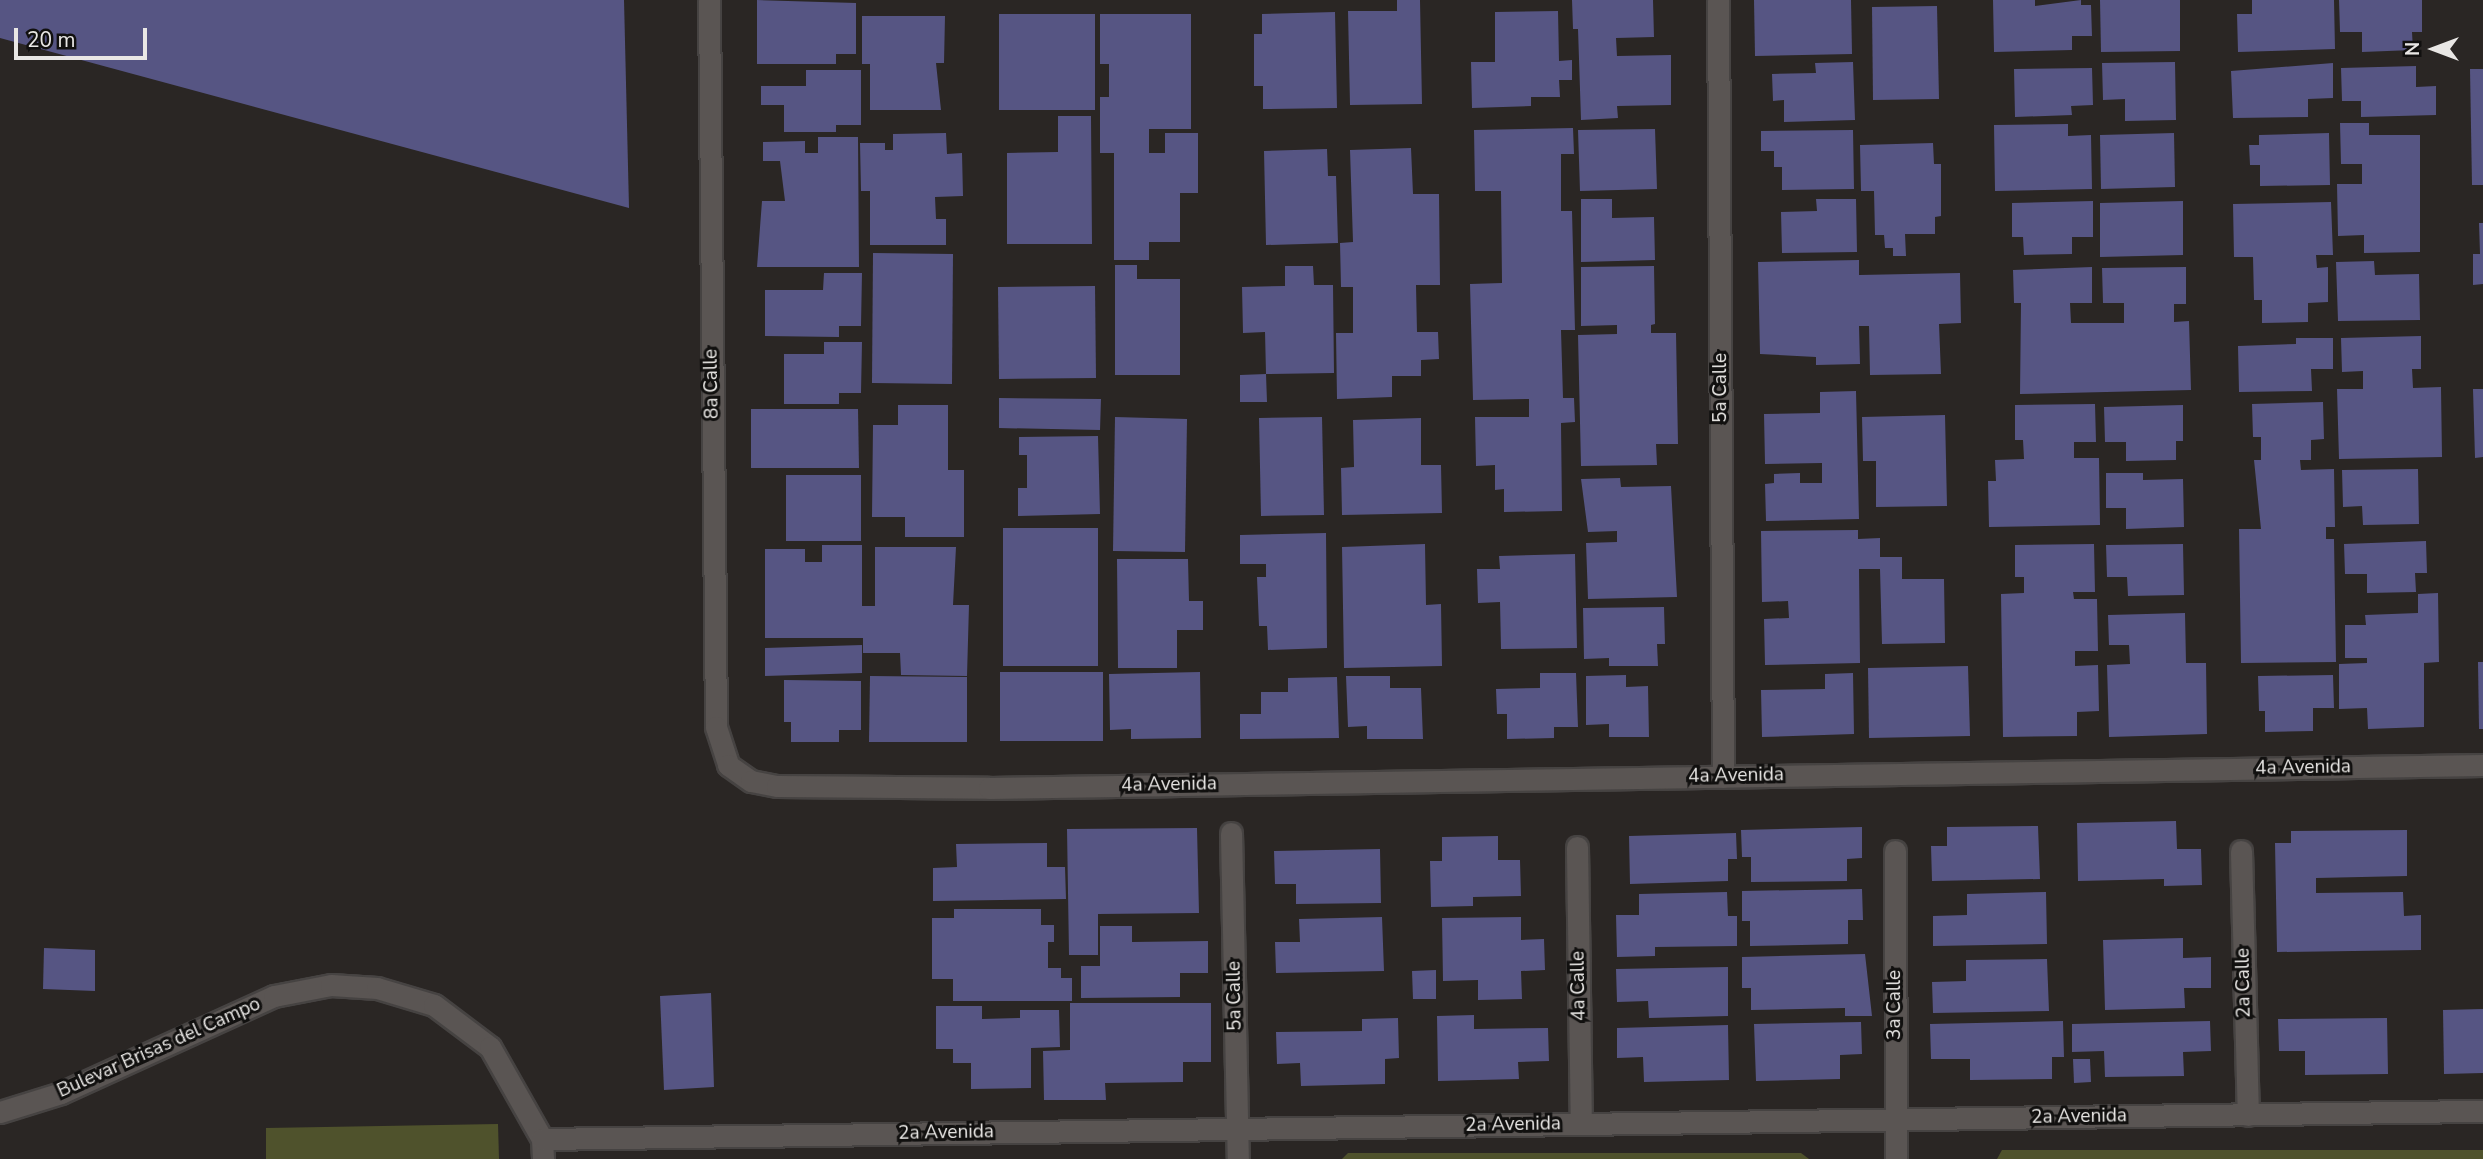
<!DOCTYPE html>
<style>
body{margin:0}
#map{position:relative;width:2483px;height:1159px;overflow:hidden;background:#2a2624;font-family:"Nunito Sans",sans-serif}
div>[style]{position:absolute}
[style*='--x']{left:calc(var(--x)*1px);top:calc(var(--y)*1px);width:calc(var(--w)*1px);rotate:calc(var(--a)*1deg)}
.green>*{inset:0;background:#4f522c}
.building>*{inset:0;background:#565583}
.roads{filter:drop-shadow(2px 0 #464342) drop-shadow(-2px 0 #464342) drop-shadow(0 2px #464342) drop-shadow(0 -2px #464342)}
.minor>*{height:21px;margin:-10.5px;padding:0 10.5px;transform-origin:10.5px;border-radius:10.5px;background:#5a5553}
span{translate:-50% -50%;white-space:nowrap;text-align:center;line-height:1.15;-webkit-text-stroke:6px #11100f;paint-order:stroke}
.street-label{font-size:19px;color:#e9e7e5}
.north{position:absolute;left:2399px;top:14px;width:70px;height:70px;-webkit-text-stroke:5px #11100f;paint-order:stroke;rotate:270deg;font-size:19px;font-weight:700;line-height:28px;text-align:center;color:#e9e7e5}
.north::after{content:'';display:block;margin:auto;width:24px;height:32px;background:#e9e7e5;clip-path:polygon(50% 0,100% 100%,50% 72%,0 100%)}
.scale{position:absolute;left:14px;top:28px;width:133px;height:32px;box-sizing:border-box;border:4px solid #e9e7e5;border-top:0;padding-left:9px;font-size:21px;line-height:24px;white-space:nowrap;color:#e9e7e5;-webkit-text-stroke:5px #11100f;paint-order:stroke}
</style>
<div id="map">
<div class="green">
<div style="clip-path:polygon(498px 1124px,499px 1159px,266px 1159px,266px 1128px)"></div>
<div style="clip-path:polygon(2002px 1150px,2483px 1150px,2483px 1159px,1997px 1159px)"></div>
<div style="clip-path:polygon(1348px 1153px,1801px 1153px,1809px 1159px,1342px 1159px)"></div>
</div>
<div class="building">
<div style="clip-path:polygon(0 0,624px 0,629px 208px,0 38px)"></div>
<div style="clip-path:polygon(757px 0,856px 3px,856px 54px,836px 54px,836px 64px,757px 64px)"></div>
<div style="clip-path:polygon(1397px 0,1420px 0,1422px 104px,1350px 105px,1348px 11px,1397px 11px)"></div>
<div style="clip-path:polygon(1572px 0,1653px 0,1654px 37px,1616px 38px,1617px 56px,1671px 55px,1671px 105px,1617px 106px,1618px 118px,1581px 120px,1578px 29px,1573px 29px)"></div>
<div style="clip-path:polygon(1754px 0,1851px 0,1852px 54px,1755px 56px)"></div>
<div style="clip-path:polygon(1993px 0,2035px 0,2035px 6px,2081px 0,2081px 5px,2091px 5px,2092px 36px,2072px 36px,2072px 50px,1994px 52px)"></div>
<div style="clip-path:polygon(2100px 0,2180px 0,2180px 51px,2101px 52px)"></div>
<div style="clip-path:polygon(2252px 0,2334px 0,2335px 49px,2238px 52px,2237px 14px,2252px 14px)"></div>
<div style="clip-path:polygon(2339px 0,2422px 0,2422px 32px,2412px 32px,2413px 50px,2362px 52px,2362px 32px,2340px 32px)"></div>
<div style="clip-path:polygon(1937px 6px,1939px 99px,1873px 100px,1872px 7px)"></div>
<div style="clip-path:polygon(1558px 11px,1559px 61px,1572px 60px,1572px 80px,1559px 80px,1560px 97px,1531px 97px,1531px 106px,1472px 108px,1471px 62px,1495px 62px,1495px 12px)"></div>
<div style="clip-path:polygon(1335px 12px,1337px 108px,1263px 109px,1263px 86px,1254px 86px,1254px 34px,1262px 34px,1262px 14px)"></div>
<div style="clip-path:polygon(999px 14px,1095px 14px,1095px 110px,999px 110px)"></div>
<div style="clip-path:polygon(1100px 14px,1191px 14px,1191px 129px,1149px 129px,1149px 153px,1165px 153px,1165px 133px,1198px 133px,1198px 193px,1180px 193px,1180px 242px,1149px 242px,1149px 260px,1114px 260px,1114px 153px,1100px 153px,1100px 97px,1109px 97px,1109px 64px,1100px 64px)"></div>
<div style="clip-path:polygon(862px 16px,945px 16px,944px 63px,936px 63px,941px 110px,870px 110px,870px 64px,862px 64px)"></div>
<div style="clip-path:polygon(1853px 62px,1855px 120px,1784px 122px,1784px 100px,1773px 101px,1772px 74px,1816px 73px,1815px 63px)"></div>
<div style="clip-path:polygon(2175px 62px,2176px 120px,2125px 121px,2125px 99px,2103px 100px,2102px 63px)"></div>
<div style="clip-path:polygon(2333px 63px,2333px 98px,2308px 99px,2308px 117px,2233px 118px,2231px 71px)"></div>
<div style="clip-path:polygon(2416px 66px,2416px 87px,2436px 86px,2436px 115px,2361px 117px,2361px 101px,2342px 101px,2341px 68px)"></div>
<div style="clip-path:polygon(2092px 68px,2093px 105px,2071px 106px,2072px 115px,2015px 117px,2014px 69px)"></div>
<div style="clip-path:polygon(2470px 69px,2483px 69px,2483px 185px,2472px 185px)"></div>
<div style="clip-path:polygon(806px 70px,861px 70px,861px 125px,836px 125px,836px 132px,784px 132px,784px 105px,761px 105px,761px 86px,806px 86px)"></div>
<div style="clip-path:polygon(1058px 116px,1091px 116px,1092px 244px,1007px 244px,1007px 153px,1058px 152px)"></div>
<div style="clip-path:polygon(2340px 123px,2369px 123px,2369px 135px,2420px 135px,2420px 252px,2364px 253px,2364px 235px,2338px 236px,2337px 184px,2362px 184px,2362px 164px,2341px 164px)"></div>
<div style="clip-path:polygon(2068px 124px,2068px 136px,2091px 135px,2092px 189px,1995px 191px,1994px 125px)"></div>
<div style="clip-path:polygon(1573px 128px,1574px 154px,1561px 154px,1561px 211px,1572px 211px,1575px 330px,1561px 330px,1563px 398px,1574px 398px,1575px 422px,1561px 423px,1562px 511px,1504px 512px,1504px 489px,1495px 490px,1495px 465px,1476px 466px,1475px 417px,1529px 417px,1529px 399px,1473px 400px,1470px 284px,1502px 283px,1501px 191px,1475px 191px,1474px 130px)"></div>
<div style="clip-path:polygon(1655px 129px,1657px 189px,1580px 191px,1578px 130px)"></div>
<div style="clip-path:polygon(1853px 130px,1854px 189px,1782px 190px,1782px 167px,1774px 167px,1774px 151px,1761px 151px,1761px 131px)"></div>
<div style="clip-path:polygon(946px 133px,947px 154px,962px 153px,963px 196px,935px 197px,936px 219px,946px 219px,946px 245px,870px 245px,870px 191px,861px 191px,860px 143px,885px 143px,885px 150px,893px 150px,893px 134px)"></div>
<div style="clip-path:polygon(2174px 133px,2175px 187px,2101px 189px,2100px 135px)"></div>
<div style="clip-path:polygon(2329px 133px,2330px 185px,2260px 186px,2260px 165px,2250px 165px,2249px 145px,2259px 145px,2259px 135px)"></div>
<div style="clip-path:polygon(818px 137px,858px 137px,859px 267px,757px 267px,762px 201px,785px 201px,780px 161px,763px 161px,763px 142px,805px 141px,805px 153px,818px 153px)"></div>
<div style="clip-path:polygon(1933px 143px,1934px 164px,1941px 164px,1941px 216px,1935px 217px,1935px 234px,1905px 234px,1906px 256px,1893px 256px,1893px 248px,1885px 248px,1884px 235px,1875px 235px,1874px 191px,1861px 191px,1860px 145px)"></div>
<div style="clip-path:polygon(1411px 148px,1413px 194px,1439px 194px,1440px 285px,1416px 285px,1417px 332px,1438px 332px,1439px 359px,1421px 360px,1421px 376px,1392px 376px,1392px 397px,1337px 399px,1336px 333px,1353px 333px,1353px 287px,1341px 287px,1340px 243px,1353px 242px,1350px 150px)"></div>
<div style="clip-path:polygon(1327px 149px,1328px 176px,1336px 176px,1338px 243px,1266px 245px,1264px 151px)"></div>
<div style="clip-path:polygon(1581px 199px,1612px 199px,1612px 218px,1654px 217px,1655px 260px,1581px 262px)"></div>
<div style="clip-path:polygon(1816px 199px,1856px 199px,1857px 252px,1782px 253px,1781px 212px,1817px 211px)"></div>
<div style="clip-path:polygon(2093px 201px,2093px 237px,2072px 237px,2072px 254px,2024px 255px,2023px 237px,2012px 237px,2012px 203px)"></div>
<div style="clip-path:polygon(2183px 201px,2183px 255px,2100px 257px,2100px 203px)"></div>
<div style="clip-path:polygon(2331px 202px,2333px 255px,2316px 255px,2317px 268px,2328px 267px,2328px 302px,2308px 303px,2308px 322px,2262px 323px,2262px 300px,2254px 300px,2253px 257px,2234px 257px,2233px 204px)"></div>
<div style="clip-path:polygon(2479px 223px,2483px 223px,2483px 284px,2473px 285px,2473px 254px,2480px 254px)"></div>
<div style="clip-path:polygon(873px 253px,953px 254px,952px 384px,872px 383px)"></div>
<div style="clip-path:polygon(1859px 260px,1859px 275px,1960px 273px,1961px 323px,1939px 324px,1941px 374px,1870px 375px,1869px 326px,1859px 326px,1860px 364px,1816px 365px,1816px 357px,1760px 354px,1758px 262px)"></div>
<div style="clip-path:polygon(2374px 261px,2375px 275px,2419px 274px,2420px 320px,2338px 321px,2336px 262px)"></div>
<div style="clip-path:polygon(1115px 265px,1137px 265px,1137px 279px,1180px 279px,1180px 375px,1115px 375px)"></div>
<div style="clip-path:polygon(1285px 266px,1313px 266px,1314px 285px,1333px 285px,1334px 373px,1266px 374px,1267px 402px,1240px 402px,1240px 375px,1266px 374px,1265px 332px,1243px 333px,1242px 287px,1285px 286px)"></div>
<div style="clip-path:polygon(1654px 266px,1655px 324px,1651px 325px,1651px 333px,1676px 333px,1678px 444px,1656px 444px,1657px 465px,1581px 466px,1578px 335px,1617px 334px,1617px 325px,1581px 326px,1581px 267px)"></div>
<div style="clip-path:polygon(2092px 267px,2092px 303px,2070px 303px,2071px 323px,2124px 323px,2124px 303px,2103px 303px,2102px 268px,2186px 267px,2186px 304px,2174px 304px,2174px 322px,2189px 321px,2191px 390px,2020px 394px,2021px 303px,2014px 303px,2013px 270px)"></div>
<div style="clip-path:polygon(824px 273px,862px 273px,861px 326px,839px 326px,839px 337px,765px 336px,765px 290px,823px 290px)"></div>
<div style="clip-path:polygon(1095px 286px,1096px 378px,999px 379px,998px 287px)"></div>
<div style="clip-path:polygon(2421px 336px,2421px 369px,2412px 369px,2413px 388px,2441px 387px,2442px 457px,2339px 459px,2337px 389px,2363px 389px,2363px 371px,2342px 372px,2341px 338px)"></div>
<div style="clip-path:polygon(2296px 338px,2333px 338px,2333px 369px,2311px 369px,2312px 391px,2239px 392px,2238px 346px,2296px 344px)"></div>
<div style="clip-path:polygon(824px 342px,862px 342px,861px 393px,839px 393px,839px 404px,784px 404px,784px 354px,824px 354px)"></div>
<div style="clip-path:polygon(2473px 389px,2483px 389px,2483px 457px,2475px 458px)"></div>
<div style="clip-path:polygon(1856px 391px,1859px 519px,1766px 521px,1765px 484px,1774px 483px,1774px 474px,1800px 473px,1800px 483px,1822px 483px,1822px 463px,1765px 464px,1764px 414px,1820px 413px,1820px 392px)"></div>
<div style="clip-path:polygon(999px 398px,1101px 399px,1100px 430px,999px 428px)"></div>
<div style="clip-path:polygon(2323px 402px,2324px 439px,2311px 440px,2311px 460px,2300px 460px,2301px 470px,2334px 469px,2335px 527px,2326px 527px,2326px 539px,2334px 539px,2336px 662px,2241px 663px,2239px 529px,2261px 529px,2254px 460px,2261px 460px,2261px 437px,2253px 437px,2252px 404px)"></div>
<div style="clip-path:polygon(2095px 404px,2096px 442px,2074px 442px,2074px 458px,2099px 458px,2100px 525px,1989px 527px,1988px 481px,1996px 481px,1995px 460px,2024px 459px,2023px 440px,2015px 440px,2015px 405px)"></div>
<div style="clip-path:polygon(898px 405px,948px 405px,948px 470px,964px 470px,964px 537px,905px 537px,905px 517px,872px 517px,873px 425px,898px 425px)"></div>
<div style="clip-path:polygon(2183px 405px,2183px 441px,2176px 441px,2176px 460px,2126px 461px,2126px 442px,2105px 442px,2104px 407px)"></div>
<div style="clip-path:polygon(751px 409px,858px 409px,859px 468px,751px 468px)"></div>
<div style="clip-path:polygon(1945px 415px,1947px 506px,1876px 507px,1876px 461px,1863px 461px,1862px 417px)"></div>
<div style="clip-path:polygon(1115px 417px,1187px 419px,1185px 552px,1113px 551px)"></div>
<div style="clip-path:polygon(1322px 417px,1324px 515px,1261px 516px,1259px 418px)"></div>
<div style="clip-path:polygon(1421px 418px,1421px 465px,1441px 465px,1442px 513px,1342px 515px,1341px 468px,1354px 467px,1353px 420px)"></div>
<div style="clip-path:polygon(1098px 436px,1100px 514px,1018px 516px,1018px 488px,1027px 488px,1027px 455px,1019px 455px,1019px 437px)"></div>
<div style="clip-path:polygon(2418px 469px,2419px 524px,2363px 525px,2362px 506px,2343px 507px,2342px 470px)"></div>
<div style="clip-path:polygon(2106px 473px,2143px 473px,2143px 480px,2183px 479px,2184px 527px,2126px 529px,2126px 508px,2106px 508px)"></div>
<div style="clip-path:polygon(786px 475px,861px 475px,861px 541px,786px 541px)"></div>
<div style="clip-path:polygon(1620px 478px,1621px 487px,1671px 486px,1677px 597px,1588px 599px,1586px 543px,1617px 542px,1617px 531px,1588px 532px,1581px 479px)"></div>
<div style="clip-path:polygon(1003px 528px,1098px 528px,1098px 666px,1003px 666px)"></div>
<div style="clip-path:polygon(1858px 530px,1858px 539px,1880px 538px,1880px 557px,1902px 557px,1902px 579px,1944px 579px,1945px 643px,1882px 644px,1880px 569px,1859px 569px,1860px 663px,1765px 665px,1764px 619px,1789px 618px,1788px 601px,1762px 602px,1761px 531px)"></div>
<div style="clip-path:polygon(1326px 533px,1327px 648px,1268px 650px,1267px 626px,1259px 626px,1257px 577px,1266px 577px,1266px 564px,1240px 564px,1240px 535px)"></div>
<div style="clip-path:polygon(2426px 541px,2427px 573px,2415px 573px,2416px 592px,2367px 593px,2367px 574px,2345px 574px,2344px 544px)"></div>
<div style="clip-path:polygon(1425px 544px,1426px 605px,1441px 604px,1442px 666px,1344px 668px,1342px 547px)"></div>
<div style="clip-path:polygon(2094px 544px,2095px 592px,2073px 592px,2074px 599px,2097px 599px,2098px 651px,2075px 651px,2075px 666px,2098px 665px,2099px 711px,2077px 712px,2077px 736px,2003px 737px,2001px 594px,2024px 593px,2024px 577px,2015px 577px,2015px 545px)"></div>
<div style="clip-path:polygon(2183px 544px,2184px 595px,2128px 596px,2127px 577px,2107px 577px,2106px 545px)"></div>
<div style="clip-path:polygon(822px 545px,862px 545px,862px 606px,875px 606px,875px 547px,956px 547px,953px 605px,969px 605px,967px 676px,901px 675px,900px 653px,863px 653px,863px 638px,765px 638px,765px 549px,805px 549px,805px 562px,822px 562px)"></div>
<div style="clip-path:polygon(1575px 554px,1577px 648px,1501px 649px,1500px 602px,1478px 603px,1477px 569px,1500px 569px,1499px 556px)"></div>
<div style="clip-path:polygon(1117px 559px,1188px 559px,1189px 601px,1203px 601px,1203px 630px,1177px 630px,1177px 668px,1118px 668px)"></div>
<div style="clip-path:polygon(2438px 593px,2439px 662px,2424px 663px,2424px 727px,2368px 729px,2367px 708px,2339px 709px,2339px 664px,2367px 663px,2367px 658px,2345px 658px,2345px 625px,2366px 625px,2365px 615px,2418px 613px,2418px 594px)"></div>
<div style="clip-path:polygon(1664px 607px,1665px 644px,1657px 644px,1658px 666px,1609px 666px,1609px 658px,1584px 659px,1583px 608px)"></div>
<div style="clip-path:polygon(2185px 613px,2186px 663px,2206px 663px,2207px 734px,2109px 737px,2107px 665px,2130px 664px,2129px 645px,2109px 645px,2108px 615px)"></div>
<div style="clip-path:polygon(862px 645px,862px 673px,765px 676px,765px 648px)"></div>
<div style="clip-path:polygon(2478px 662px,2483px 662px,2483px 729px,2479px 729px)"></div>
<div style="clip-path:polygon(1968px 666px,1970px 736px,1869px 738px,1868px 668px)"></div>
<div style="clip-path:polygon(1000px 672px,1103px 672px,1103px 741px,1000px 741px)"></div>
<div style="clip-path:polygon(1200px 672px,1201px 738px,1131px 739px,1131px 729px,1110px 730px,1109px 674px)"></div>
<div style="clip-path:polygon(1540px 673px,1576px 673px,1578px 727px,1554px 727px,1554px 738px,1507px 739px,1507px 714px,1497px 714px,1496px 689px,1540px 688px)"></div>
<div style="clip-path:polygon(1853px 673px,1854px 734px,1762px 737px,1761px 690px,1825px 689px,1825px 674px)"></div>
<div style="clip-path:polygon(1626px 675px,1626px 687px,1648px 686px,1649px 737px,1609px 737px,1609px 724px,1586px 725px,1586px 676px)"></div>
<div style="clip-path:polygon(2333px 675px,2334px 708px,2313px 708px,2313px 731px,2265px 732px,2265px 711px,2259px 711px,2258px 676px)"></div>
<div style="clip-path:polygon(870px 676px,967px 677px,967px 742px,869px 742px)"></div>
<div style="clip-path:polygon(1346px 676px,1390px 676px,1390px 688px,1421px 688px,1423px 739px,1367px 739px,1367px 726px,1348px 727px)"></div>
<div style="clip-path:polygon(1337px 677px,1339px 738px,1240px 739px,1240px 714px,1261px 714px,1261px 692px,1288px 692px,1288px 678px)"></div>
<div style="clip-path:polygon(784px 680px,861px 681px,861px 730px,839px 730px,839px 742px,791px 742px,791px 722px,784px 722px)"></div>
<div style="clip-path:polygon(2176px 821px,2177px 849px,2201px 849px,2202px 885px,2164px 886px,2164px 879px,2078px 881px,2077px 823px)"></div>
<div style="clip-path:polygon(2038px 826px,2040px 879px,1932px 881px,1931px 846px,1947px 846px,1947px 827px)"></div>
<div style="clip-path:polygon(1862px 827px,1862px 858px,1847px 859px,1847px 881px,1751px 882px,1751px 857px,1742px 857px,1741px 830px)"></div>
<div style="clip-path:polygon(1197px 828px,1199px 913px,1098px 914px,1098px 955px,1069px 955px,1067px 829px)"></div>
<div style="clip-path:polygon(2407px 830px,2407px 876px,2316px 878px,2316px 893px,2403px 892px,2404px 916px,2421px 915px,2421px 950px,2277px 952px,2275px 843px,2291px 843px,2291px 831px)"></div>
<div style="clip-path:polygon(1736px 833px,1737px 859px,1728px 859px,1728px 881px,1630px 884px,1629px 836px)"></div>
<div style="clip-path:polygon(1498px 836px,1498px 860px,1520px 860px,1521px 896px,1473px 897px,1473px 906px,1431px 907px,1430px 861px,1442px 861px,1442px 837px)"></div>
<div style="clip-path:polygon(1047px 843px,1047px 867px,1065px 867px,1066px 899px,933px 901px,933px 868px,957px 867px,956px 844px)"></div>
<div style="clip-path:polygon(1380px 849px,1381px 903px,1296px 904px,1296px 884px,1275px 884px,1274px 851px)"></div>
<div style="clip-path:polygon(1862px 889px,1863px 920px,1848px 920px,1848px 944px,1750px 946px,1750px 921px,1742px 921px,1742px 891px)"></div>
<div style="clip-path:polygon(1727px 892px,1728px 916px,1737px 916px,1737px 946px,1655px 947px,1655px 956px,1617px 957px,1616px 915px,1639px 915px,1639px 894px)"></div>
<div style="clip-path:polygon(2046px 892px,2047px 944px,1933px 946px,1933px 916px,1967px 915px,1967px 894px)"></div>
<div style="clip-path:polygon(954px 909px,1041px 909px,1041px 925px,1054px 925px,1054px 942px,1048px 942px,1048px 968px,1061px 968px,1061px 978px,1072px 978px,1072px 1001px,953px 1001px,953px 979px,932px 979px,932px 918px,954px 918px)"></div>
<div style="clip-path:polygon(1382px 917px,1384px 971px,1276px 973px,1275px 942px,1300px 942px,1299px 919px)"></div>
<div style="clip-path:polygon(1521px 917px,1521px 940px,1544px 939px,1545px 970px,1521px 971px,1522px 999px,1478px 1000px,1478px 980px,1443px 981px,1442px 918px)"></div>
<div style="clip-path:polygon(1100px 926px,1132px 926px,1132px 942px,1208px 941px,1208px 973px,1180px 973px,1180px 997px,1081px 998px,1081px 966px,1100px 966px)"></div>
<div style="clip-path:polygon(2183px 938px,2183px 958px,2211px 957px,2211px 988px,2184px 988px,2185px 1008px,2105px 1010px,2103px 940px)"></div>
<div style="clip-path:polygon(44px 948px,95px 950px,95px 991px,43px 989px)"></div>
<div style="clip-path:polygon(1865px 954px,1872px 1016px,1845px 1016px,1845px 1008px,1751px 1010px,1751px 988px,1742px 988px,1742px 957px)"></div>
<div style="clip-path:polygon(2047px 959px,2049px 1011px,1933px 1013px,1932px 982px,1966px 981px,1966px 960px)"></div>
<div style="clip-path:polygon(1728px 967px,1728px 1016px,1649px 1018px,1648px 1001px,1617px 1002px,1616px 969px)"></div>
<div style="clip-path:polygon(1436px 970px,1436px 999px,1413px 999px,1412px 971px)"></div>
<div style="clip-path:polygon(711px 993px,714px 1087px,664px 1090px,660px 996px)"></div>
<div style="clip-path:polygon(1070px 1003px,1211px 1003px,1211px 1062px,1183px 1062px,1183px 1082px,1105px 1083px,1106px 1100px,1044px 1100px,1043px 1051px,1070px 1050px)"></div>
<div style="clip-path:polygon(936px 1006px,982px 1006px,982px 1019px,1020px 1018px,1020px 1010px,1059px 1010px,1060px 1047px,1031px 1048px,1031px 1088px,971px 1089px,971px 1063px,953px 1063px,953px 1049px,936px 1049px)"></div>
<div style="clip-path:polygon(2483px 1009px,2483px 1073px,2444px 1074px,2443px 1010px)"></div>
<div style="clip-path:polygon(1474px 1015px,1474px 1029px,1548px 1028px,1549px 1061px,1518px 1062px,1519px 1079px,1438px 1081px,1437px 1016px)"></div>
<div style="clip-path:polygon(1398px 1018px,1399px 1058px,1385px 1059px,1385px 1084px,1301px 1086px,1300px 1063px,1277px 1064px,1276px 1032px,1362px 1031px,1362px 1019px)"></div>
<div style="clip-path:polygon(2387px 1018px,2388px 1074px,2305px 1075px,2305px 1051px,2279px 1051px,2278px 1019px)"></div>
<div style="clip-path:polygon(2063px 1021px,2064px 1057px,2052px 1057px,2052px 1079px,1970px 1080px,1970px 1059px,1931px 1059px,1930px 1024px)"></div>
<div style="clip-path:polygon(2210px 1021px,2211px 1051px,2183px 1052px,2184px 1076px,2105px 1077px,2104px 1051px,2072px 1052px,2072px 1024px)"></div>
<div style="clip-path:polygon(1861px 1022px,1862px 1054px,1840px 1055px,1840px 1079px,1756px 1081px,1754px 1024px)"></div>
<div style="clip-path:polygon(1728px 1025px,1729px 1080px,1644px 1082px,1643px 1057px,1617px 1058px,1617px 1028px)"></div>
<div style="clip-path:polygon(2073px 1059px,2090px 1059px,2091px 1082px,2074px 1083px)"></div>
</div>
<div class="roads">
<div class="minor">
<div style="--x:709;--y:0;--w:727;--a:89.45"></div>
<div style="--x:716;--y:727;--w:40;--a:72"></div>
<div style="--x:728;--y:765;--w:28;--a:35"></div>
<div style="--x:751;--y:781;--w:26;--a:11"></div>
<div style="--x:777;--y:786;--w:212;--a:0.5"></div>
<div style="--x:989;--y:788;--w:1494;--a:-0.88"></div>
<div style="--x:1718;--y:0;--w:777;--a:89.63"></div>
<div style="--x:1231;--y:833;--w:326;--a:88.8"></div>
<div style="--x:1577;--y:847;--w:277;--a:89.2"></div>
<div style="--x:1895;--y:851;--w:308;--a:89.8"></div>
<div style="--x:2241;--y:851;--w:264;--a:88.5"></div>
<div style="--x:0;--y:1112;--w:64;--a:-17.3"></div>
<div style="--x:61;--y:1093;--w:234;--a:-24.5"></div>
<div style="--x:274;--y:996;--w:58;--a:-10.9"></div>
<div style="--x:331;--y:985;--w:46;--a:3.7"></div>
<div style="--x:377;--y:988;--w:59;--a:16.6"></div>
<div style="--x:434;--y:1005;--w:70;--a:36.9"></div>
<div style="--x:490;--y:1047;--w:106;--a:60.5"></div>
<div style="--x:542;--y:1139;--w:20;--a:87"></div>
<div style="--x:542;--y:1139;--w:1941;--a:-0.83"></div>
</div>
</div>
<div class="street-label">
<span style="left:712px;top:384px;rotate:-91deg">8a Calle</span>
<span style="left:1721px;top:388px;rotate:-90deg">5a Calle</span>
<span style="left:2303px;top:768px;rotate:-1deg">4a Avenida</span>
<span style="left:1736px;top:776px;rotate:-1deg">4a Avenida</span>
<span style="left:1169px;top:785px;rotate:-1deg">4a Avenida</span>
<span style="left:2244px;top:983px;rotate:-91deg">2a Calle</span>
<span style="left:1579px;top:986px;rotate:-91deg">4a Calle</span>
<span style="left:1235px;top:996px;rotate:-91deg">5a Calle</span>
<span style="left:1895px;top:1005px;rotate:-90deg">3a Calle</span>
<span style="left:159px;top:1048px;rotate:-24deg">Bulevar Brisas del Campo</span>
<span style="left:2079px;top:1117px;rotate:-1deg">2a Avenida</span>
<span style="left:1513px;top:1125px;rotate:-1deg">2a Avenida</span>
<span style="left:946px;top:1133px;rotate:-1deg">2a Avenida</span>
</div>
<div class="north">N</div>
<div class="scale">20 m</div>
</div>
